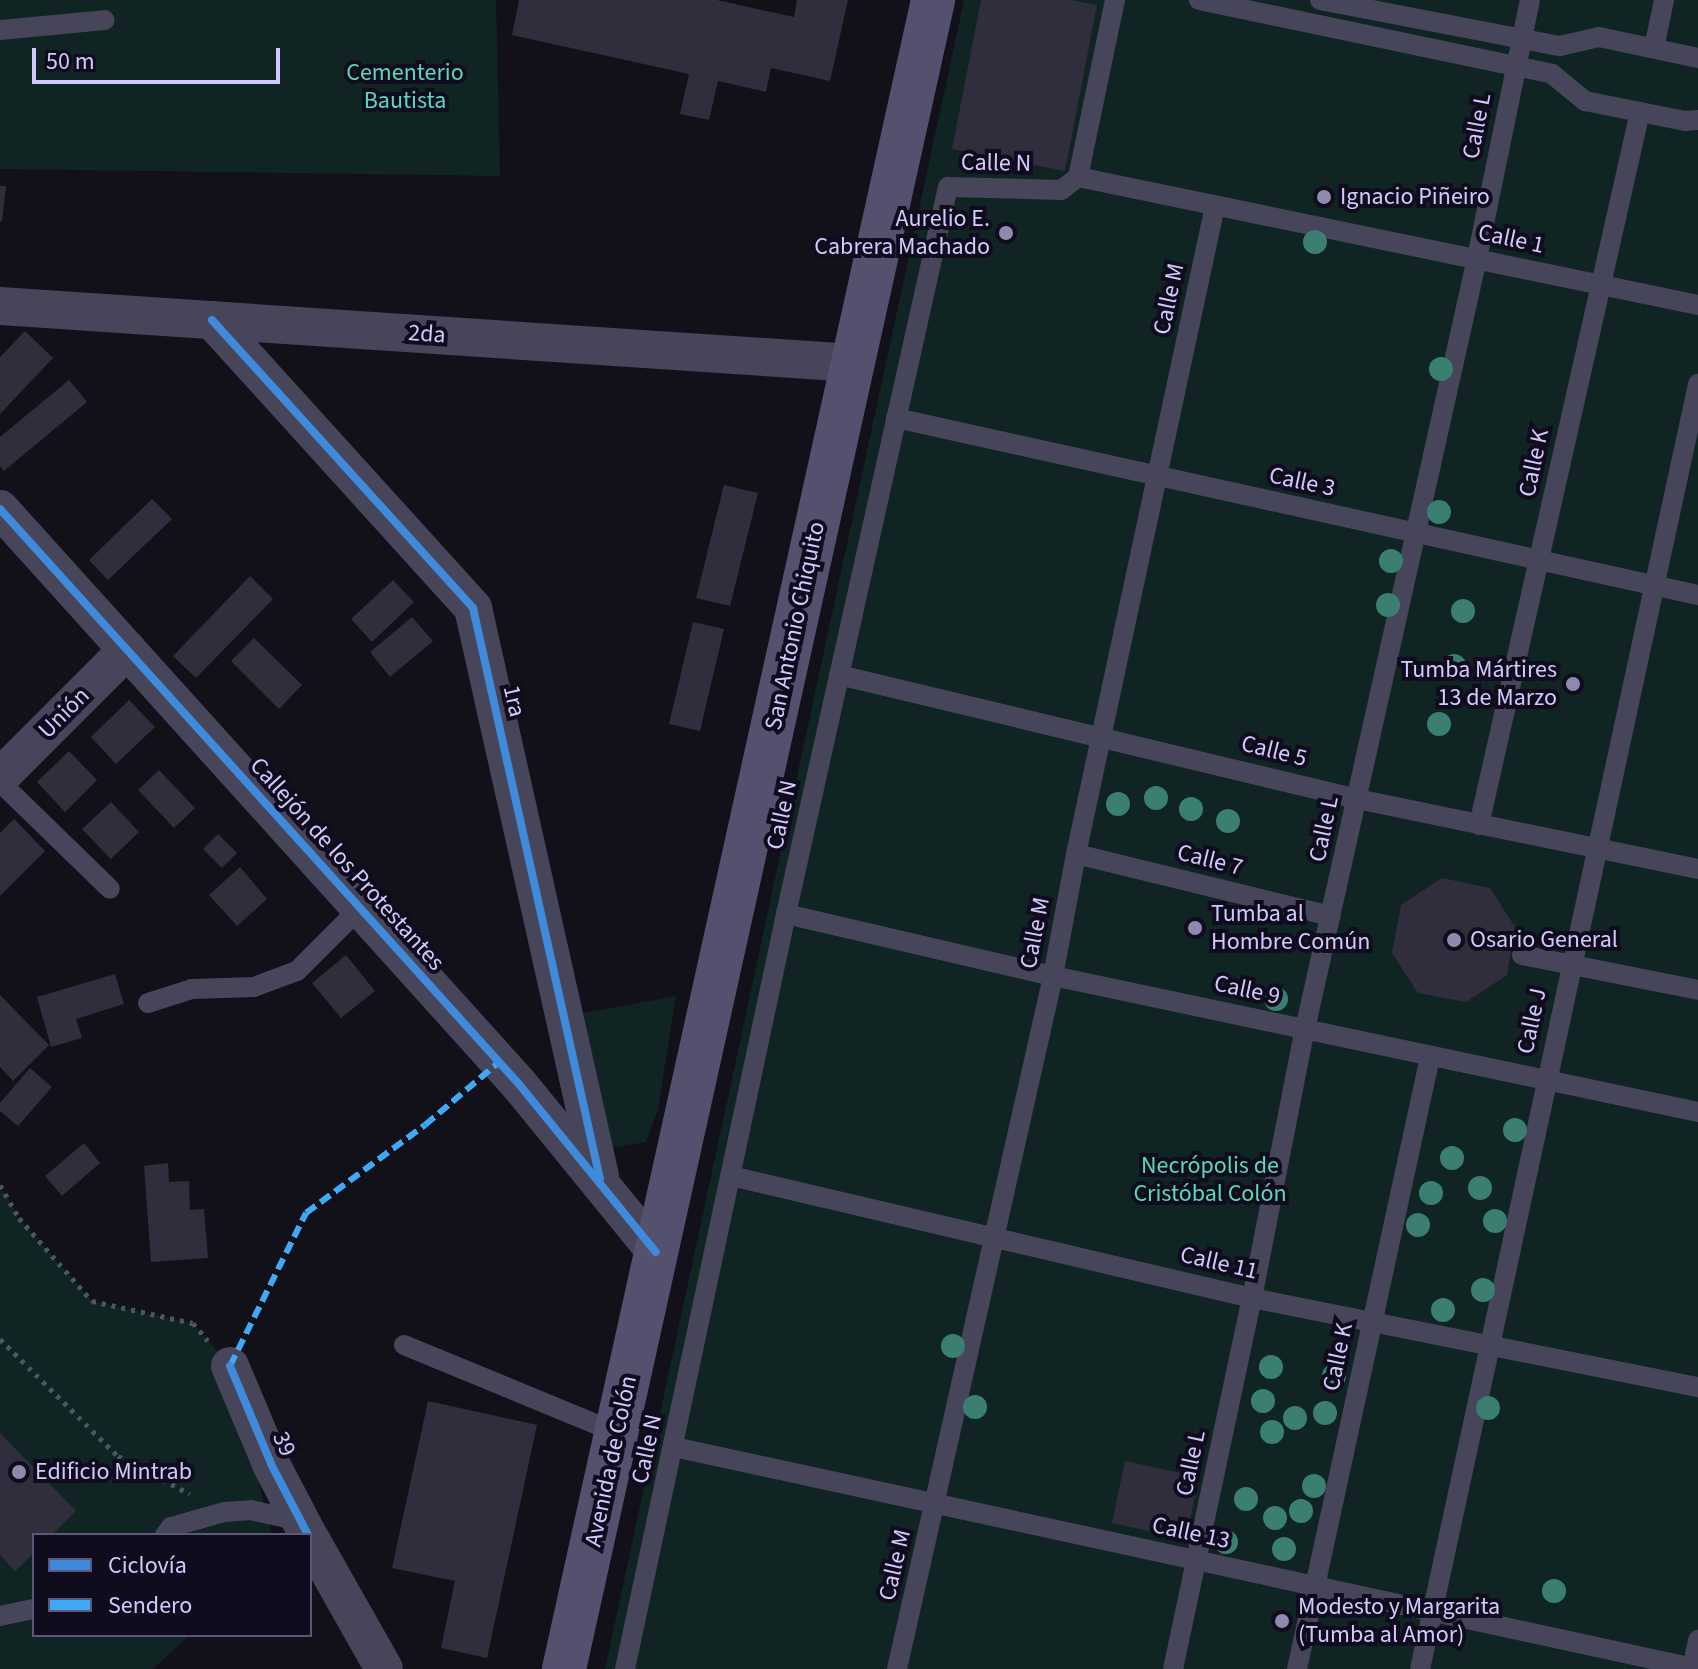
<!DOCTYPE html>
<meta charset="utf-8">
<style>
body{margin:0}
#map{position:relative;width:1698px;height:1669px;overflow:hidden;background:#121019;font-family:"Source Sans 3",sans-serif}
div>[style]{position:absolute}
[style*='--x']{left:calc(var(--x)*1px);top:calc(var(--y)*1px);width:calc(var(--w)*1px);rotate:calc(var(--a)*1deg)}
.green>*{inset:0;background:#102424}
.building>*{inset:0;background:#302e3c}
.path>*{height:5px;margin-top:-2.5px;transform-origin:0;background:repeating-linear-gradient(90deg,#495764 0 4px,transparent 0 10px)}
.service>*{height:20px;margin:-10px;padding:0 10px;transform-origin:10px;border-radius:10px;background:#46455a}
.minor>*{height:38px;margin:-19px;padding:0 19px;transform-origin:19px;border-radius:19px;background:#46455a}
.secondary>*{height:44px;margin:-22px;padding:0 22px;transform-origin:22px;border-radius:22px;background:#53516d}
.quiet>*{height:6px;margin-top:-3px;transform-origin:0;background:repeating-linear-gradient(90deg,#3fa9f5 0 12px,transparent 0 18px)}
.cycleway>*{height:8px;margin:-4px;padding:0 4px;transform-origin:4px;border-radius:4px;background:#408adc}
.trees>*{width:24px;height:24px;margin:-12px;border-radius:50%;background:#3a7f72}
.dots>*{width:22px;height:22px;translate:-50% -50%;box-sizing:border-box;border:4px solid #100c1d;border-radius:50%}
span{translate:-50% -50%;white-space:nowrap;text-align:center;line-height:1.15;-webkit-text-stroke:8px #100c1d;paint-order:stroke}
.park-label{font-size:24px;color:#5ad9bb}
.street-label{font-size:24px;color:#d1cbfd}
.poi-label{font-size:24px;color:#d1cbfd}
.left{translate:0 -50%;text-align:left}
.right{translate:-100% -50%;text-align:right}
.legend{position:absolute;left:32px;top:1533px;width:280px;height:104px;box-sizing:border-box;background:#100c1d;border:2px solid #5d5877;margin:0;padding:10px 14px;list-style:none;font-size:24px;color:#d1cbfd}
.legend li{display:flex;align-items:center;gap:16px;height:40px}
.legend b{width:40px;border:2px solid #5d5877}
.scale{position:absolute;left:32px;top:48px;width:248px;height:36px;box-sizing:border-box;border:4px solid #d1cbfd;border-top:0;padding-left:10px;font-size:24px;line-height:28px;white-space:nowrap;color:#d1cbfd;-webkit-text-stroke:6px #100c1d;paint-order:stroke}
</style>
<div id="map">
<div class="green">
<div style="clip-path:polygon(0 0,496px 0,500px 176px,0 169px)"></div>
<div style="clip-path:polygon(964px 0,1698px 0,1698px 1669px,605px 1669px)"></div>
<div style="clip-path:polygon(676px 996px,658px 1110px,646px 1142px,611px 1148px,578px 1014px)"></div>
<div style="clip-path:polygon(0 1185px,19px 1218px,92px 1301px,193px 1323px,230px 1366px,272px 1535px,34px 1535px,34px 1635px,190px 1635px,153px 1669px,0 1669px)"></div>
</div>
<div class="building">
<div style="clip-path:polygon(519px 0,717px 0,794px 17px,797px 0,848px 0,830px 81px,771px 68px,766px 92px,718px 81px,709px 120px,680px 114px,689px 74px,512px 35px)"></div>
<div style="clip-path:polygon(981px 0,1071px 0,1097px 5px,1065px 171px,952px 149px)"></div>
<div style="clip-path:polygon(0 186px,6px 186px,2px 221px,0 221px)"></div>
<div style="clip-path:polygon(25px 331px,53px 358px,0 414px,0 357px)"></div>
<div style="clip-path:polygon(69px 380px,87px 402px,4px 471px,0 466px,0 437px)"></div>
<div style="clip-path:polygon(724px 485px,758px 493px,730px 606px,696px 598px)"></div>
<div style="clip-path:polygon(152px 499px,172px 519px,108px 580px,89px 560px)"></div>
<div style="clip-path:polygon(250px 576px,273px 599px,196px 678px,173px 656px)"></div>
<div style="clip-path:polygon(393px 580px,414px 602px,372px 642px,351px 619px)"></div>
<div style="clip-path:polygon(412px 617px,433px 641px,390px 677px,370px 652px)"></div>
<div style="clip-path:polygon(693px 622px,724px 629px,700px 731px,669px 724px)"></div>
<div style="clip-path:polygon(254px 638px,302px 685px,279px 709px,231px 661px)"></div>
<div style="clip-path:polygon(129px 700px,155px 727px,116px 764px,91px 737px)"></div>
<div style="clip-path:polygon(69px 751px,97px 780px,65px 812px,37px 782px)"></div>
<div style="clip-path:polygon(159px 770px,195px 808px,174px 828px,138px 790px)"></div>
<div style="clip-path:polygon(111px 802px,139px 832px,111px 859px,82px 829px)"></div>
<div style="clip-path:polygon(14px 819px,45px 851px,0 896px,0 833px)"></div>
<div style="clip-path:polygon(218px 834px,237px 853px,222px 868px,203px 849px)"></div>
<div style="clip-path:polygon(240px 867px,267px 899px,237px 926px,209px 895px)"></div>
<div style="clip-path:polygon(1442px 878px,1490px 888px,1515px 927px,1507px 975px,1466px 1002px,1418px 993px,1392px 953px,1401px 905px)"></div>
<div style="clip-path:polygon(346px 955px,375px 991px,341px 1018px,312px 983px)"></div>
<div style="clip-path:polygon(115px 974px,124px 1004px,76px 1019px,82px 1038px,51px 1047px,37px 997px)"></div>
<div style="clip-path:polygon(0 995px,49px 1045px,13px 1081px,0 1067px)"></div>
<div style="clip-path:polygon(30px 1068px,52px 1087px,18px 1126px,0 1111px,0 1103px)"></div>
<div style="clip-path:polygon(84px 1143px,100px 1163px,62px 1196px,45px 1176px)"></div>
<div style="clip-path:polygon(168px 1163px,169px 1182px,189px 1181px,190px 1210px,204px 1209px,208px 1258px,151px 1262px,144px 1166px)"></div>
<div style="clip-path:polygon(428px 1401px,537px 1425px,487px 1658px,441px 1648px,455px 1581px,392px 1568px)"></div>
<div style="clip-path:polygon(0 1433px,76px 1511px,52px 1535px,34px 1535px,34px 1553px,15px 1571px,0 1555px)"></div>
<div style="clip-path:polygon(1125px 1461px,1199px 1477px,1186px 1539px,1112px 1523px)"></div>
</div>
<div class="path">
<div style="--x:0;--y:1185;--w:38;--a:60"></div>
<div style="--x:19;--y:1218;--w:111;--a:48.7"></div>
<div style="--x:92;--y:1301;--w:103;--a:12.3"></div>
<div style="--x:193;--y:1323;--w:23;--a:50"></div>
<div style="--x:0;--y:1339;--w:166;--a:44.8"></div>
<div style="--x:118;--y:1456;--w:81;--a:27.8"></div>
</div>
<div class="service">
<div style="--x:1199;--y:0;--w:361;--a:11.8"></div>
<div style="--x:1552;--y:74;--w:43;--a:39.3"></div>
<div style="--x:1585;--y:101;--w:102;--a:11.3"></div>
<div style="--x:1685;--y:121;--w:13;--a:-4"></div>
<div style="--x:1320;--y:0;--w:244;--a:10.9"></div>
<div style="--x:1560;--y:46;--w:40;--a:-13"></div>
<div style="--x:1599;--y:37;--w:101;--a:12"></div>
<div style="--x:0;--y:30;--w:105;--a:-5.4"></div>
<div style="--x:1654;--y:48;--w:49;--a:-78.2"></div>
<div style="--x:1078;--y:177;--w:633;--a:11.66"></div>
<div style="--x:896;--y:418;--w:821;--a:12.45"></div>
<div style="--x:839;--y:675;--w:533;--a:13.46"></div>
<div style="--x:1357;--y:799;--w:348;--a:11.6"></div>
<div style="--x:0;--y:782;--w:153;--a:44.2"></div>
<div style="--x:1479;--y:825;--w:731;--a:-77.28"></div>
<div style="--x:1076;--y:854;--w:262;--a:13.7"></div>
<div style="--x:786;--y:914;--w:274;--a:13.1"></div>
<div style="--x:1053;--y:976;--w:659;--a:11.91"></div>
<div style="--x:1522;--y:955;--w:179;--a:11.2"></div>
<div style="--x:148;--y:1003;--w:46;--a:-17.7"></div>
<div style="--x:192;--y:989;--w:62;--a:-1.8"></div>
<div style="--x:254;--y:987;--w:46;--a:-20.4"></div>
<div style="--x:297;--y:971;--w:89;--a:-45"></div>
<div style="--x:731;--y:1176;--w:535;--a:13.18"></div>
<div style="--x:1252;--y:1298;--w:455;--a:11.3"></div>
<div style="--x:404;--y:1345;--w:230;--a:22.4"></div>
<div style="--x:674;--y:1447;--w:1048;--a:12.23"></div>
<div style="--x:165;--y:1535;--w:10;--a:-53"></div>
<div style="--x:171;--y:1527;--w:55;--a:-15.8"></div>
<div style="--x:224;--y:1512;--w:27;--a:-4"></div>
<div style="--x:251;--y:1510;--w:50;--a:12.7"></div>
<div style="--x:0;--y:1616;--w:35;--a:-12"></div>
<div style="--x:625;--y:1669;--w:772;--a:-77.96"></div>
<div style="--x:786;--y:914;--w:745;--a:-77.44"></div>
<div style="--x:948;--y:187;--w:113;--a:1.5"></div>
<div style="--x:1061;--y:190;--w:21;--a:-37"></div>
<div style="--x:1078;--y:177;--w:181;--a:-78.2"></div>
<div style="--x:897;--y:1669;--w:710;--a:-77.31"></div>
<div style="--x:1053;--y:976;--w:124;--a:-79.3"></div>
<div style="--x:1076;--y:854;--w:663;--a:-77.89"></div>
<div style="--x:1173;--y:1669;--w:379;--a:-78"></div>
<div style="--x:1252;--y:1298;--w:274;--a:-78.9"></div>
<div style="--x:1305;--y:1029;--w:790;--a:-77.42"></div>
<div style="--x:1477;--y:258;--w:263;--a:-78.4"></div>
<div style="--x:1297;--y:1669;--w:626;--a:-77.74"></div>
<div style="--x:1420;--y:1669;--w:1315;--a:-77.79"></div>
<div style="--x:1692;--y:1669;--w:30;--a:-78"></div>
</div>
<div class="minor">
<div style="--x:0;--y:306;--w:855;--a:3.82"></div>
<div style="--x:212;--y:320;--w:389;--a:47.8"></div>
<div style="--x:473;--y:608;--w:582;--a:77.4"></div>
<div style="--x:0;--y:509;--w:773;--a:47.94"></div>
<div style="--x:518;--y:1083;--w:218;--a:50.8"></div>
<div style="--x:0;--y:777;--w:180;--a:-45"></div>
<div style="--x:230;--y:1366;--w:108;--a:67.2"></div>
<div style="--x:272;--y:1466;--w:78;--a:62.4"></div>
<div style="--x:310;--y:1538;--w:150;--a:60.5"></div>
</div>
<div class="secondary">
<div style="--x:564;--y:1669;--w:1709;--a:-77.53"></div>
</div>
<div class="quiet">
<div style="--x:230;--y:1366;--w:171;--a:-63.6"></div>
<div style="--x:306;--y:1213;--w:148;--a:-36.5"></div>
<div style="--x:425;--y:1125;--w:97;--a:-40.4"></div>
</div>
<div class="cycleway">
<div style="--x:212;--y:320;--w:389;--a:47.8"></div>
<div style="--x:473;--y:608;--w:585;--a:77.46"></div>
<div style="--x:0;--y:509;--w:773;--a:47.94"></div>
<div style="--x:518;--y:1083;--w:218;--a:50.8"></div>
<div style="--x:230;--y:1366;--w:108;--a:67.2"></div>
<div style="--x:272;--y:1466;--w:78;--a:62.4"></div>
</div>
<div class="trees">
<div style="left:1315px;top:242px"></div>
<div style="left:1441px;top:369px"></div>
<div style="left:1439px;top:512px"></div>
<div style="left:1391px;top:561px"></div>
<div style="left:1388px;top:605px"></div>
<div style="left:1463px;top:611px"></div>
<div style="left:1454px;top:666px"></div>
<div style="left:1439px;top:724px"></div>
<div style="left:1156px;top:798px"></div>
<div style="left:1118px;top:804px"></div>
<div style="left:1191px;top:809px"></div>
<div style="left:1228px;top:821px"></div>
<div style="left:1276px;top:999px"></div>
<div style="left:1515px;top:1130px"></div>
<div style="left:1452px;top:1158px"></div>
<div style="left:1480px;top:1188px"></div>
<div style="left:1431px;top:1193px"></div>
<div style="left:1495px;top:1221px"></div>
<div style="left:1418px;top:1225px"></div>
<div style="left:1483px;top:1290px"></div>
<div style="left:1443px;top:1310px"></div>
<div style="left:953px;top:1346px"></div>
<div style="left:1271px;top:1367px"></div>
<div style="left:1334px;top:1376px"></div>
<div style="left:1263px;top:1401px"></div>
<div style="left:975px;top:1407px"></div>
<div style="left:1488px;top:1408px"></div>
<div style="left:1325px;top:1413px"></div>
<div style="left:1295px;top:1418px"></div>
<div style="left:1272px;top:1432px"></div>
<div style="left:1314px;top:1486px"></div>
<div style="left:1246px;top:1499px"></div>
<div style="left:1301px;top:1511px"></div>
<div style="left:1275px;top:1518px"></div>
<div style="left:1226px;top:1542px"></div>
<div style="left:1284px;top:1549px"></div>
<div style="left:1554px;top:1591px"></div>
</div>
<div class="dots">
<div style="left:1324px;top:197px;background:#8e8aad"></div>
<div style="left:1006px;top:233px;background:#8e8aad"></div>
<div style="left:1573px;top:684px;background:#8e8aad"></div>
<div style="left:1195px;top:928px;background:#8e8aad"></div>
<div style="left:1454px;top:940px;background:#8e8aad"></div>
<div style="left:19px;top:1472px;background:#8e8aad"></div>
<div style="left:1282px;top:1621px;background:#8e8aad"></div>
</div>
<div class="park-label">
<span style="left:405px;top:87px">Cementerio<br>Bautista</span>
<span style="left:1210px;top:1180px">Necrópolis de<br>Cristóbal Colón</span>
</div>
<div class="street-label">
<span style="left:1477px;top:126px;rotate:-79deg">Calle L</span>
<span style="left:996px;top:163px;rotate:1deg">Calle N</span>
<span style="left:1511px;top:239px;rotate:12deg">Calle 1</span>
<span style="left:1169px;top:299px;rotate:-78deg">Calle M</span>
<span style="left:427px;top:334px;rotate:4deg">2da</span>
<span style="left:1534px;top:463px;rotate:-78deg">Calle K</span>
<span style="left:1302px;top:482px;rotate:12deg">Calle 3</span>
<span style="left:795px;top:626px;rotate:-78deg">San Antonio Chiquito</span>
<span style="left:514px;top:701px;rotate:77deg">1ra</span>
<span style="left:64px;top:713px;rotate:-45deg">Unión</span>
<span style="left:1274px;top:751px;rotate:14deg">Calle 5</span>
<span style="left:782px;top:815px;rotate:-78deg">Calle N</span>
<span style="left:1324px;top:829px;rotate:-78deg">Calle L</span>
<span style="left:1210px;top:860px;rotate:14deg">Calle 7</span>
<span style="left:347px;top:864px;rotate:48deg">Callejón de los Protestantes</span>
<span style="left:1035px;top:933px;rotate:-79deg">Calle M</span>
<span style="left:1247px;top:990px;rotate:12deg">Calle 9</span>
<span style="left:1532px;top:1021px;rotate:-78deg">Calle J</span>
<span style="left:1219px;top:1263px;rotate:13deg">Calle 11</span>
<span style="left:1338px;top:1357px;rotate:-78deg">Calle K</span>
<span style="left:284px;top:1444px;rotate:66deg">39</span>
<span style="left:647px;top:1449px;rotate:-78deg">Calle N</span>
<span style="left:611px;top:1461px;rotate:-78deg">Avenida de Colón</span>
<span style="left:1191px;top:1463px;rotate:-78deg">Calle L</span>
<span style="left:1191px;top:1533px;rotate:12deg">Calle 13</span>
<span style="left:895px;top:1565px;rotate:-77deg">Calle M</span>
</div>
<div class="poi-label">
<span class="left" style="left:1340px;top:197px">Ignacio Piñeiro</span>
<span class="right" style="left:990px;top:233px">Aurelio E.<br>Cabrera Machado</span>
<span class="right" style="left:1557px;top:684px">Tumba Mártires<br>13 de Marzo</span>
<span class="left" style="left:1211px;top:928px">Tumba al<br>Hombre Común</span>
<span class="left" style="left:1470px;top:940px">Osario General</span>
<span class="left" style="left:35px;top:1472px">Edificio Mintrab</span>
<span class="left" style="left:1298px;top:1621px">Modesto y Margarita<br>(Tumba al Amor)</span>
</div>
<ul class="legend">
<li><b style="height:10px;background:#408adc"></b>Ciclovía</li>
<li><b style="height:10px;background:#3fa9f5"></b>Sendero</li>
</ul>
<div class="scale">50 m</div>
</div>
